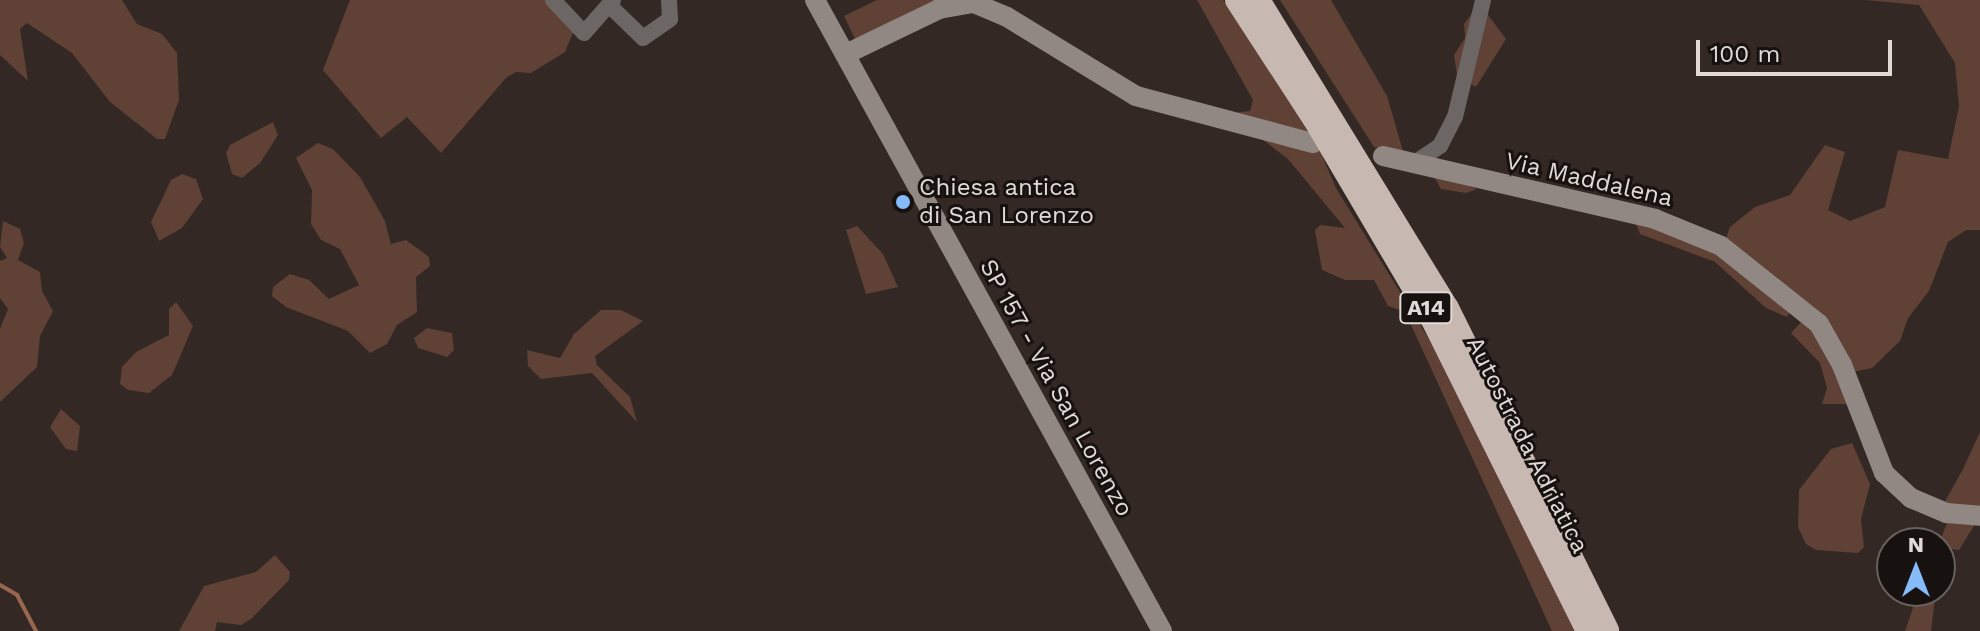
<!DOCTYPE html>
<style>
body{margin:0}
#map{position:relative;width:1980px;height:631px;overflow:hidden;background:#332823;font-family:"Work Sans",sans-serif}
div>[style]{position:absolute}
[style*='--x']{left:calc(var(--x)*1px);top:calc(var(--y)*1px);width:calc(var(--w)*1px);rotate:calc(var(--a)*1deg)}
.green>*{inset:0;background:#5f4135}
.stream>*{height:4px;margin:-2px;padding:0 2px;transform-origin:2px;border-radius:2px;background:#996751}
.street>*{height:16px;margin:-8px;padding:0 8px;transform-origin:8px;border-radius:8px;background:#6c6664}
.secondary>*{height:20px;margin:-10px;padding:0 10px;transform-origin:10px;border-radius:10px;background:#918783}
.highway>*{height:24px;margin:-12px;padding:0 12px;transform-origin:12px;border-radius:12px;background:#c7b8b2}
.dots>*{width:22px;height:22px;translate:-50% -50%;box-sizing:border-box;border:4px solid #171210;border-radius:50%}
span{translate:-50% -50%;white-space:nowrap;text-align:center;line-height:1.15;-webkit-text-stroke:6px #171210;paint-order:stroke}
.shield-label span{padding:2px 6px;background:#171210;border:2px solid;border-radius:6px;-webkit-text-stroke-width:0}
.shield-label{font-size:22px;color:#e1dad6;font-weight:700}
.street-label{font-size:24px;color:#e1dad6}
.poi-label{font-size:24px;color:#e1dad6}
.left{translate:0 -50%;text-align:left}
.north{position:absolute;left:1876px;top:527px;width:80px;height:80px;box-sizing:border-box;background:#171210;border:2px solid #68625f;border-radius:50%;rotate:0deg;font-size:22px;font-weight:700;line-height:32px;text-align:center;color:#e1dad6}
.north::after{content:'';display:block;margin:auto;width:28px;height:36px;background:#86bbfb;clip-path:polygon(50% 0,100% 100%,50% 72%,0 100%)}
.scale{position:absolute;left:1696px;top:40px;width:196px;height:36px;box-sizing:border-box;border:4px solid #e1dad6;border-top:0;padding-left:10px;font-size:24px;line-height:28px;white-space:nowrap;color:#e1dad6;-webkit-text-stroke:6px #171210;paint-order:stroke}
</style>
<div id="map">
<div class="green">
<div style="clip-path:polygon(0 0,122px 0,137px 24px,162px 34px,177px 53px,179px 100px,165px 139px,157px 139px,110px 102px,72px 53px,27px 23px,20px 29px,28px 81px,0 55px)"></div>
<div style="clip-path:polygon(350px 0,550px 0,575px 28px,565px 52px,531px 73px,516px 72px,506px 78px,441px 153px,407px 117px,381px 138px,323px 70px)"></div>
<div style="clip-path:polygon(877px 0,937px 0,856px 41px,844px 16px)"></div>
<div style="clip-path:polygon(1197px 0,1223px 0,1315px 140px,1234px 113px,1250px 111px,1253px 100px)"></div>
<div style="clip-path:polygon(1280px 0,1331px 0,1387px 96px,1403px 151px,1374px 147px)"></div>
<div style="clip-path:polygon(1866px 0,1980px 0,1980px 230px,1966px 230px,1948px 242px,1929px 291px,1908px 318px,1900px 341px,1872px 368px,1852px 372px,1726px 238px,1730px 227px,1755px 207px,1790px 195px,1825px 145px,1845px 152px,1828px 210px,1850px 221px,1885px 207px,1898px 150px,1948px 159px,1959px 106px,1955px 63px,1919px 5px)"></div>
<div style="clip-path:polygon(1475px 9px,1485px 11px,1506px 39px,1476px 87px,1457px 76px,1454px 55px,1465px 38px,1464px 24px)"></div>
<div style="clip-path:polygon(273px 122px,278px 135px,260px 163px,242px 178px,232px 174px,226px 153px,230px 145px)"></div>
<div style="clip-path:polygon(1258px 136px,1319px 149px,1336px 188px,1446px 367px,1576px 631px,1552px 631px,1405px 312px,1388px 306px,1374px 280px,1345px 280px,1322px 270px,1315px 230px,1320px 225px,1345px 228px,1288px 159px)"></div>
<div style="clip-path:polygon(318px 143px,333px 149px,360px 177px,385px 221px,391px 244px,406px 240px,429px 257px,430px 266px,416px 277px,417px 312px,397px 325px,387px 344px,370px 353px,348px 331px,286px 307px,272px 296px,273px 287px,290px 274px,309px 280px,329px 299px,359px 285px,340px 249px,321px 240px,311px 224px,312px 190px,296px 158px)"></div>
<div style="clip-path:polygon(1432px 173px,1477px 189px,1466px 193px,1441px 189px)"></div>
<div style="clip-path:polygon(182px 174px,196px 179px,203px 199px,182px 228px,159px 241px,151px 222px,171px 180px)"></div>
<div style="clip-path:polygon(1634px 219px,1721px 247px,1794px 307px,1787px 317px,1766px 308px,1715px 262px,1640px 234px)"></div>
<div style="clip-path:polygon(3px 221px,20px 229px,24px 243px,18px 260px,40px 272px,42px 291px,53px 311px,40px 336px,37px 367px,0 402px,0 329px,8px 309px,0 298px,0 261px,7px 258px,0 247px)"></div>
<div style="clip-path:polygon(857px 226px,883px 254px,898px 287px,866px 294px,846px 230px)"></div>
<div style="clip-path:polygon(176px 302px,193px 326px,172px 375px,149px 393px,128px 390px,120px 384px,122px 367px,136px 352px,169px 335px,169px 309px)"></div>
<div style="clip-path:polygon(601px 310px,621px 310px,643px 321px,595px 356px,597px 365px,630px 397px,637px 422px,592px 373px,541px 379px,528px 366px,527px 350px,560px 358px,574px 334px)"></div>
<div style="clip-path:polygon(1806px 317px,1816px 325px,1851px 404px,1822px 404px,1827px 388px,1820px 363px,1791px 333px)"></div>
<div style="clip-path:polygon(427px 328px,452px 333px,454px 350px,447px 357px,418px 348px,414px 338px)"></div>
<div style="clip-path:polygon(61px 409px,80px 426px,77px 451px,66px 449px,50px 427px)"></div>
<div style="clip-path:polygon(1980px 432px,1980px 508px,1943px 505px,1963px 469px)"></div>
<div style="clip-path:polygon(1852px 443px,1870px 484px,1861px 519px,1864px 547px,1858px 553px,1816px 550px,1806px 544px,1798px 527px,1799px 490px,1831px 449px)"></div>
<div style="clip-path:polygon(1949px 518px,1977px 521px,1959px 550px,1952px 549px,1940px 581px,1939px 543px)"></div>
<div style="clip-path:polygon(275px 555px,290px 572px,289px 580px,251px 619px,241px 625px,217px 622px,215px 631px,179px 631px,204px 586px,256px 572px)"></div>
<div style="clip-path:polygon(1919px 591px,1936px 591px,1931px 631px,1905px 631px)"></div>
</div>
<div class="stream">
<div style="--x:0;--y:585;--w:20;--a:30"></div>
<div style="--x:17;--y:595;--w:41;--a:62.2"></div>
</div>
<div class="street">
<div style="--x:553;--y:0;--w:45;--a:46.8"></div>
<div style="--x:584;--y:33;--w:44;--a:-48.7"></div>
<div style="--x:610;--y:6;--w:46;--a:44.1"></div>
<div style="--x:643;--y:38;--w:33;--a:-35"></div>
<div style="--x:670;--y:19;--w:19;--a:-93"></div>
<div style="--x:1416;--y:162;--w:29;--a:-34"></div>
<div style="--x:1440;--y:146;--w:33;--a:-63"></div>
<div style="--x:1455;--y:117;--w:120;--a:-76.5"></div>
</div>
<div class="secondary">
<div style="--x:815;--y:0;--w:720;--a:61.19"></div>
<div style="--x:846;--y:54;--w:103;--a:-25.8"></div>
<div style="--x:939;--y:9;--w:36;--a:-10"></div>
<div style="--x:974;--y:3;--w:36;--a:23"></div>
<div style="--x:1007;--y:17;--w:151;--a:31.5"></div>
<div style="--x:1136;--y:96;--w:183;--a:14.9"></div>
<div style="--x:1383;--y:156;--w:279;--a:13"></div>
<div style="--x:1655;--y:219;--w:71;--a:22.2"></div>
<div style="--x:1721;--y:246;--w:125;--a:38.5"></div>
<div style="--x:1819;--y:324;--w:47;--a:60.7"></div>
<div style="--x:1842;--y:365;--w:116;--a:68.7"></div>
<div style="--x:1884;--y:473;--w:37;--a:43"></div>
<div style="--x:1911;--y:498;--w:39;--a:23"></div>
<div style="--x:1947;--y:513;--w:33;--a:5"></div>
</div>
<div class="highway">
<div style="--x:1237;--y:0;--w:141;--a:56.9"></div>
<div style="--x:1314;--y:118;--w:232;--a:59.5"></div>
<div style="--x:1432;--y:318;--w:350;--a:63.5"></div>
<div style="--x:1258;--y:0;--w:361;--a:58.5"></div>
<div style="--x:1447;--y:308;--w:360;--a:63.6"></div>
</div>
<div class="dots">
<div style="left:903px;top:202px;background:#86bbfb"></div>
</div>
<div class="shield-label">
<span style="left:1426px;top:308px">A14</span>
</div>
<div class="street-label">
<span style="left:1589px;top:180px;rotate:13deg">Via Maddalena</span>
<span style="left:1056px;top:388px;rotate:61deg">SP 157 - Via San Lorenzo</span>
<span style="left:1527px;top:445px;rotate:63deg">Autostrada Adriatica</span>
</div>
<div class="poi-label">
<span class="left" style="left:919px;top:202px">Chiesa antica<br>di San Lorenzo</span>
</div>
<div class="north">N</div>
<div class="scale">100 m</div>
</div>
